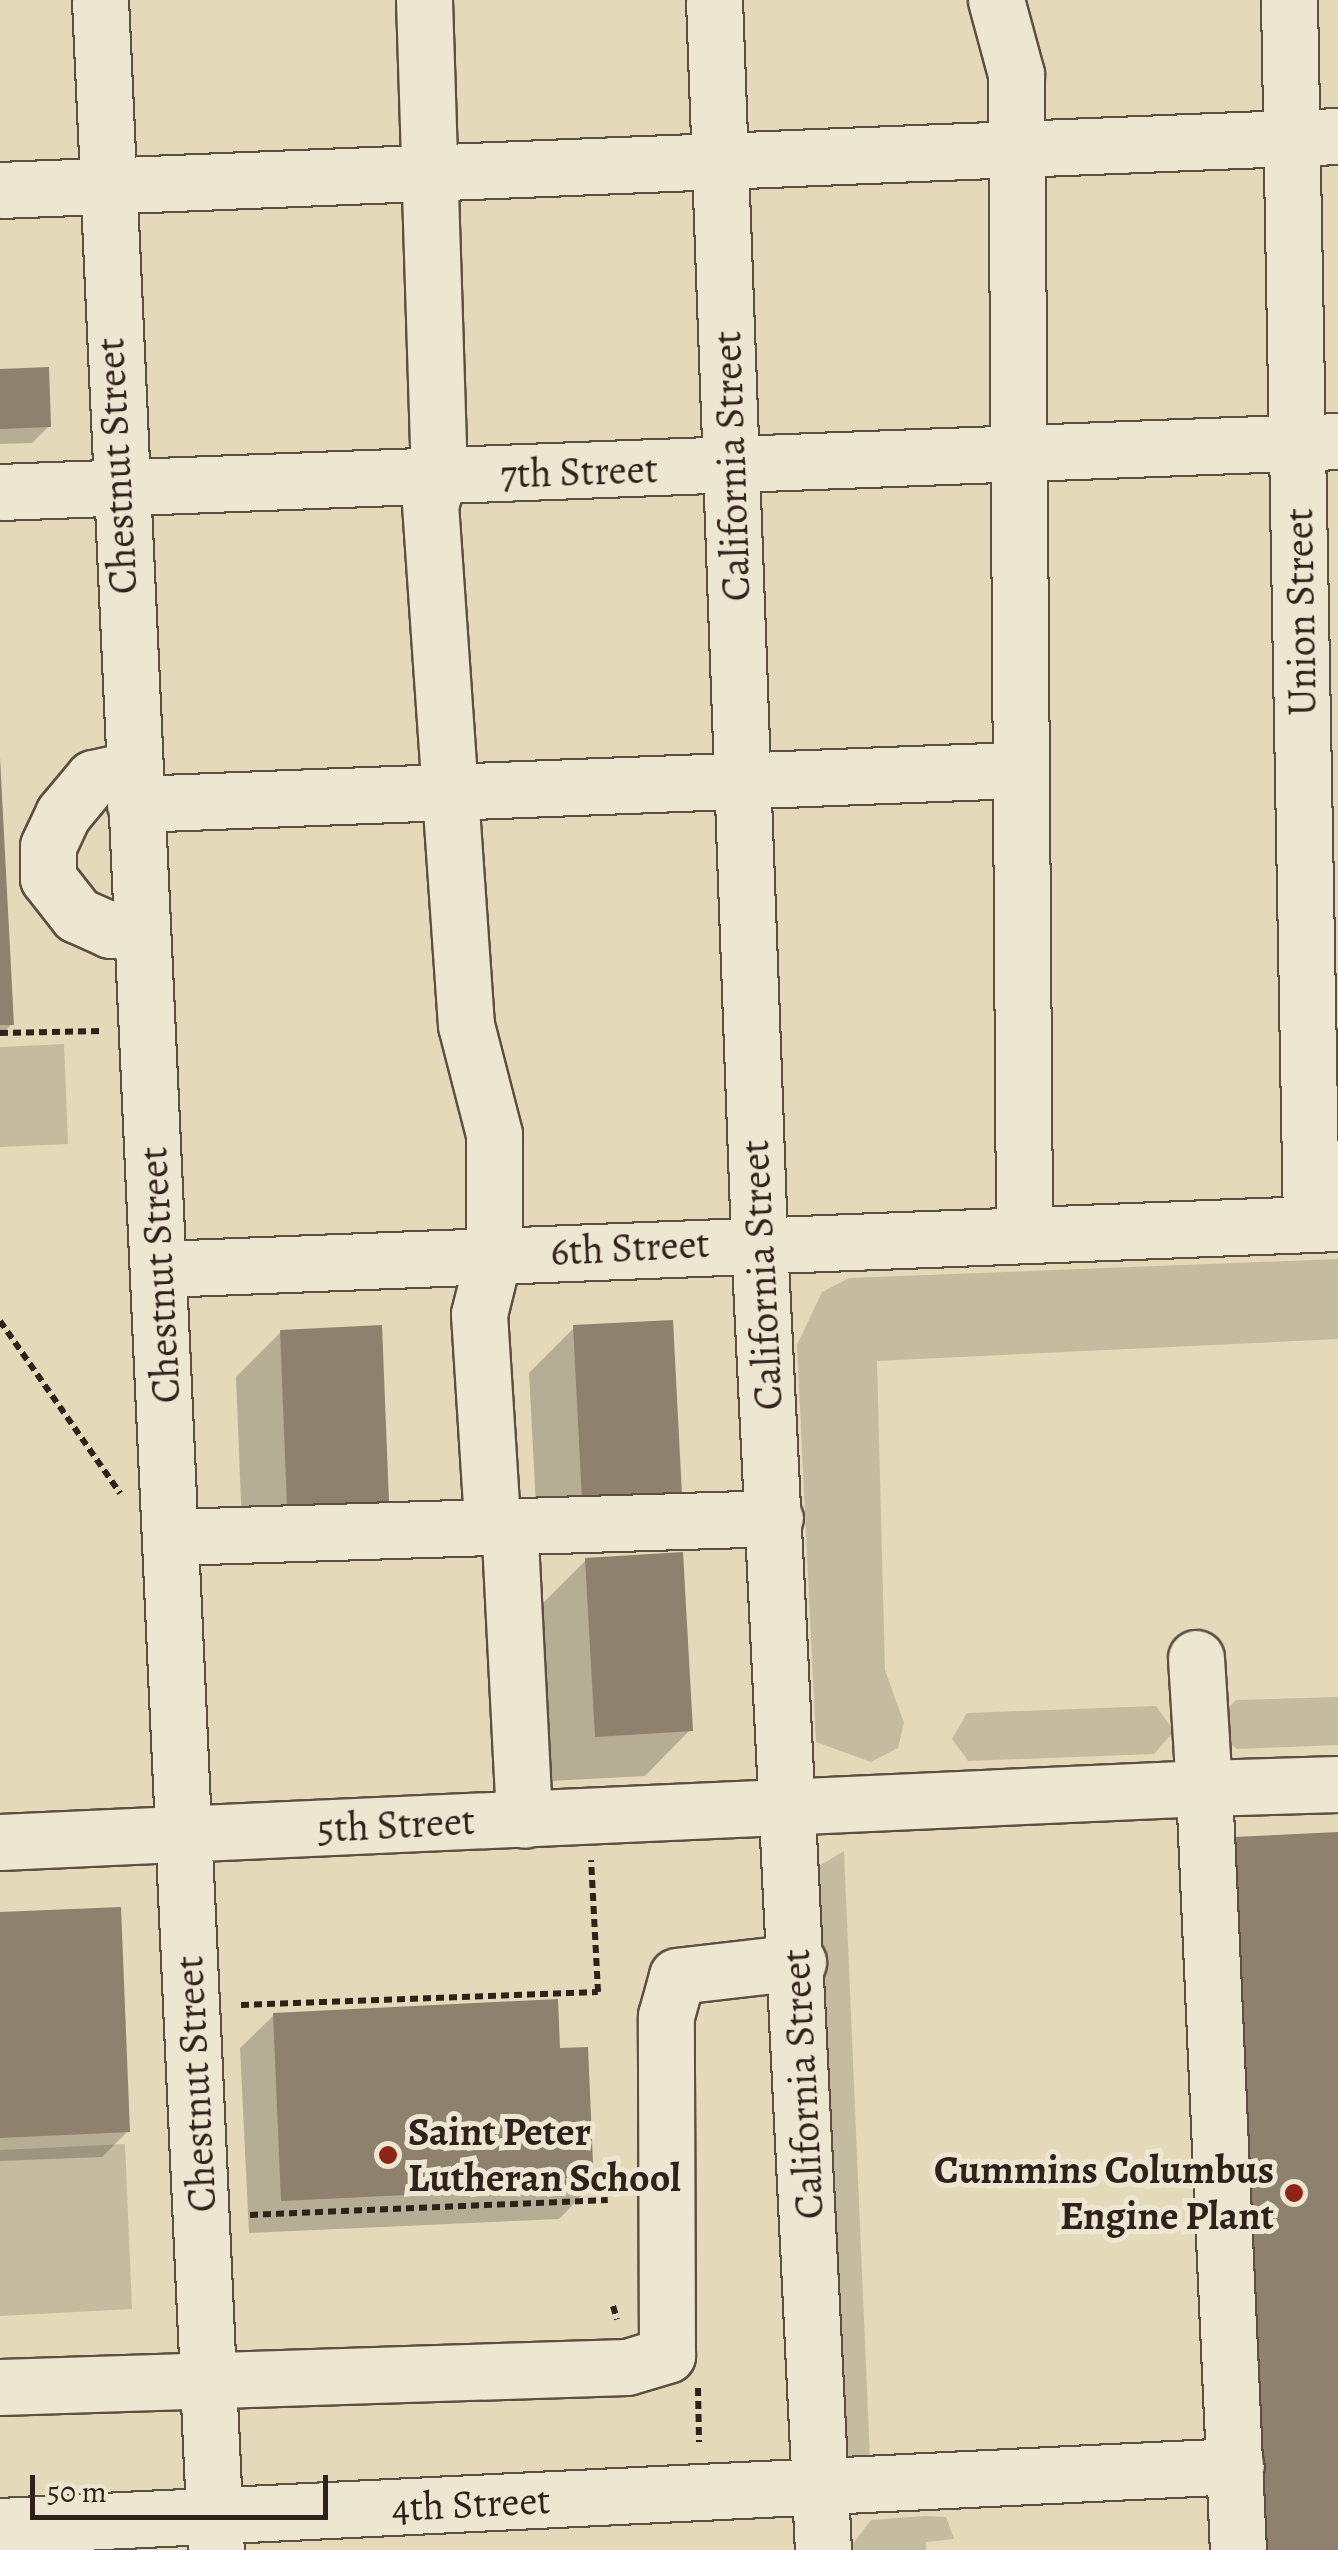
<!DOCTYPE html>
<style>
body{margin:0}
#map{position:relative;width:1338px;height:2550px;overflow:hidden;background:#e4daba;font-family:Alegreya,serif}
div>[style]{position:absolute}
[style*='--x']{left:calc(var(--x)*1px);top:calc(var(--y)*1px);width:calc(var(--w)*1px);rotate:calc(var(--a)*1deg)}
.green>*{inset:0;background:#c5bb9f}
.shadow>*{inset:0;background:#0003}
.building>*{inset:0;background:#8e816d}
.path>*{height:6px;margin-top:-3px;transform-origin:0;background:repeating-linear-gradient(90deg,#30211a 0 8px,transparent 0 13px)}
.roads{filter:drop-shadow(2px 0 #5d4f42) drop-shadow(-2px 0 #5d4f42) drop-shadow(0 2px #5d4f42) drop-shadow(0 -2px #5d4f42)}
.minor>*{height:55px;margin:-27.5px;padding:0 27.5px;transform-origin:27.5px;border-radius:27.5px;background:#ede7d2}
.dots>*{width:28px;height:28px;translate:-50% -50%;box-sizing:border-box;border:5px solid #ede7d2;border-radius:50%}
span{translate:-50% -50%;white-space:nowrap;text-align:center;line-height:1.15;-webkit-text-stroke:10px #ede7d2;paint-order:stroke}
.street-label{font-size:40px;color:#30211a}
.poi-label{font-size:40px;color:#30211a;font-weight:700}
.left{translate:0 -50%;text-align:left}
.right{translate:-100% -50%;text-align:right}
.scale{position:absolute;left:30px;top:2475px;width:298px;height:45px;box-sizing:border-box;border:5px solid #30211a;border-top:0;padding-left:12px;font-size:30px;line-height:35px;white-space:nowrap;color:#30211a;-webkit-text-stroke:8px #ede7d2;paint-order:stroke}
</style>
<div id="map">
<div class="green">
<div style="clip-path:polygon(64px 1044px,68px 1144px,0 1147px,0 1047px)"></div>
<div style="clip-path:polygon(1338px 1259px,1338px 1339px,877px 1361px,885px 1670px,904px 1723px,898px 1748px,871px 1762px,816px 1742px,797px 1345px,822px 1292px,849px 1278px)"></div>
<div style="clip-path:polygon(1338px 1697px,1338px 1745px,1237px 1749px,1225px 1740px,1224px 1712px,1236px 1700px)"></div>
<div style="clip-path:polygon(1156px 1706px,1174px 1731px,1154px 1754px,968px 1761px,952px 1739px,967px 1713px)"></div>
<div style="clip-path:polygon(844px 1851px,870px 2460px,843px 2458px,819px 1866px)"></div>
<div style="clip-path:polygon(125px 2144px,132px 2309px,0 2316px,0 2150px)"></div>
<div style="clip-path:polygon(925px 2516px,946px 2517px,954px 2539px,926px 2542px,926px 2550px,848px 2550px,871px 2520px)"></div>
</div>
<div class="shadow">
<div style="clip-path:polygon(0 370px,49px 426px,32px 443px,0 444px)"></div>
<div style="clip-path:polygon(0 761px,12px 1024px,0 1036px)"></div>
<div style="clip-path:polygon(574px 1328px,680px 1494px,538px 1544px,529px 1373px)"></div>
<div style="clip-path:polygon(281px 1332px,387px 1501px,342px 1547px,243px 1551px,236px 1377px)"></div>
<div style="clip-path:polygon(586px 1560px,690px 1730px,645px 1776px,550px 1781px,541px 1605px)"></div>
<div style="clip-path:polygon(0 1915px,128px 2131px,102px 2157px,0 2161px)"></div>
<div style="clip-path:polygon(274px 2015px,558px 2051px,592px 2185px,559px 2219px,249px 2233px,240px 2048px)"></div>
</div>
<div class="building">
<div style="clip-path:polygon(49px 367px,51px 427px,0 429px,0 369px)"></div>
<div style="clip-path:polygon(0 758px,14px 1025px,0 1025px)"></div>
<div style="clip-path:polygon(673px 1320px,682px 1495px,582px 1500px,573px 1325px)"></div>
<div style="clip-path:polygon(382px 1325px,389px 1502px,287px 1507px,280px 1330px)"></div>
<div style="clip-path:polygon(683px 1552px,693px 1731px,595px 1737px,585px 1558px)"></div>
<div style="clip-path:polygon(1338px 1832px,1338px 2550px,1265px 2550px,1233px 1837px)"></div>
<div style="clip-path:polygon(121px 1907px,130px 2132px,0 2138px,0 1912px)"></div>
<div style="clip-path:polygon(558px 1999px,560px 2048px,588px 2047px,594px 2186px,281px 2201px,273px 2013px)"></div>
</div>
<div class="path">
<div style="--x:0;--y:1033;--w:102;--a:-1.1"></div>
<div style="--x:0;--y:1321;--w:210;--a:55.1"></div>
<div style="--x:241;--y:2005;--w:357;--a:-2.1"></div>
<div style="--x:598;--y:1992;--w:132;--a:-93"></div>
<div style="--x:250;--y:2215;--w:358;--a:-2.4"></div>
<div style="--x:613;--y:2306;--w:14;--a:73"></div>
<div style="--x:698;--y:2388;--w:54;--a:88.9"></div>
</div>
<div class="roads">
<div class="minor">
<div style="--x:100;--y:0;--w:2553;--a:87.4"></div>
<div style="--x:424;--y:0;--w:477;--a:88.2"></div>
<div style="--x:439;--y:477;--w:28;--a:108"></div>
<div style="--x:430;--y:504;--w:522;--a:86.05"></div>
<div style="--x:466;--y:1025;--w:113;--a:75.6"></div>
<div style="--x:494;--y:1134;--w:120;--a:90"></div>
<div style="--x:494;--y:1254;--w:62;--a:104"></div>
<div style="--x:479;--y:1314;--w:209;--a:86.4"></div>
<div style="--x:492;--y:1523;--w:25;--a:43"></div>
<div style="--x:510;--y:1540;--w:280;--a:87.1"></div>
<div style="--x:714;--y:0;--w:1243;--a:87.92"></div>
<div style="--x:759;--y:1242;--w:1310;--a:87.2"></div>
<div style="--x:996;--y:0;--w:77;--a:74.9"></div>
<div style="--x:1016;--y:74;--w:1159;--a:89.6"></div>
<div style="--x:1289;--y:0;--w:1224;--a:88.97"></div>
<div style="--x:0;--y:190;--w:1339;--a:-2.31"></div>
<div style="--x:0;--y:492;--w:1339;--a:-2.18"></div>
<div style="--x:133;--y:769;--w:41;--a:167.3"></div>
<div style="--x:93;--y:778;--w:47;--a:129.8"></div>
<div style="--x:63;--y:814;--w:35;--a:115"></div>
<div style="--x:48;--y:846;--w:32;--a:90"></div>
<div style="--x:48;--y:878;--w:47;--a:51.9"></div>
<div style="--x:77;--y:915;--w:36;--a:24"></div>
<div style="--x:110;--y:930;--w:32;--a:-2"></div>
<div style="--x:135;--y:804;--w:883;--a:-2.21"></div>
<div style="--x:161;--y:1269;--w:1178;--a:-2.24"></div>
<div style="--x:172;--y:1537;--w:603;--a:-1.8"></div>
<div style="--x:1196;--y:1658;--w:130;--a:86.5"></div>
<div style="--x:1204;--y:1788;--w:134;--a:-1.7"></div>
<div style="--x:0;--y:1842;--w:1205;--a:-2.57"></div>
<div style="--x:1204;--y:1788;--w:763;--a:87.45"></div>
<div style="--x:0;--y:2387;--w:627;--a:-1.83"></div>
<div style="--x:627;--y:2367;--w:42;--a:-16.7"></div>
<div style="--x:667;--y:2355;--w:339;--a:-90.2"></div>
<div style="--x:666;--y:2016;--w:41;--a:-74.6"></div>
<div style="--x:677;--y:1976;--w:122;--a:-6.6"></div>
<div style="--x:0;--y:2526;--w:1237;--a:-2.78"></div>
</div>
</div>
<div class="dots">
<div style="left:388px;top:2155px;background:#8f2418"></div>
<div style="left:1294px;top:2193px;background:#8f2418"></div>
</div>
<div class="street-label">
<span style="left:117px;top:466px;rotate:-93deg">Chestnut Street</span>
<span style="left:732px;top:466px;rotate:-92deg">California Street</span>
<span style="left:579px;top:472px;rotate:-2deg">7th Street</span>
<span style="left:1301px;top:612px;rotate:-91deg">Union Street</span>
<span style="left:630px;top:1248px;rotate:-3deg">6th Street</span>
<span style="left:160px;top:1275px;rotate:-93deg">Chestnut Street</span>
<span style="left:762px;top:1275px;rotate:-93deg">California Street</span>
<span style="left:396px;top:1825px;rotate:-3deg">5th Street</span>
<span style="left:196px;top:2084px;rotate:-93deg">Chestnut Street</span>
<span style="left:803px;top:2084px;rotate:-93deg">California Street</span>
<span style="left:471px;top:2504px;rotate:-3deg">4th Street</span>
</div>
<div class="poi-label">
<span class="left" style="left:408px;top:2155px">Saint Peter<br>Lutheran School</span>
<span class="right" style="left:1274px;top:2193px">Cummins Columbus<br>Engine Plant</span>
</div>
<div class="scale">50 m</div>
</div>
